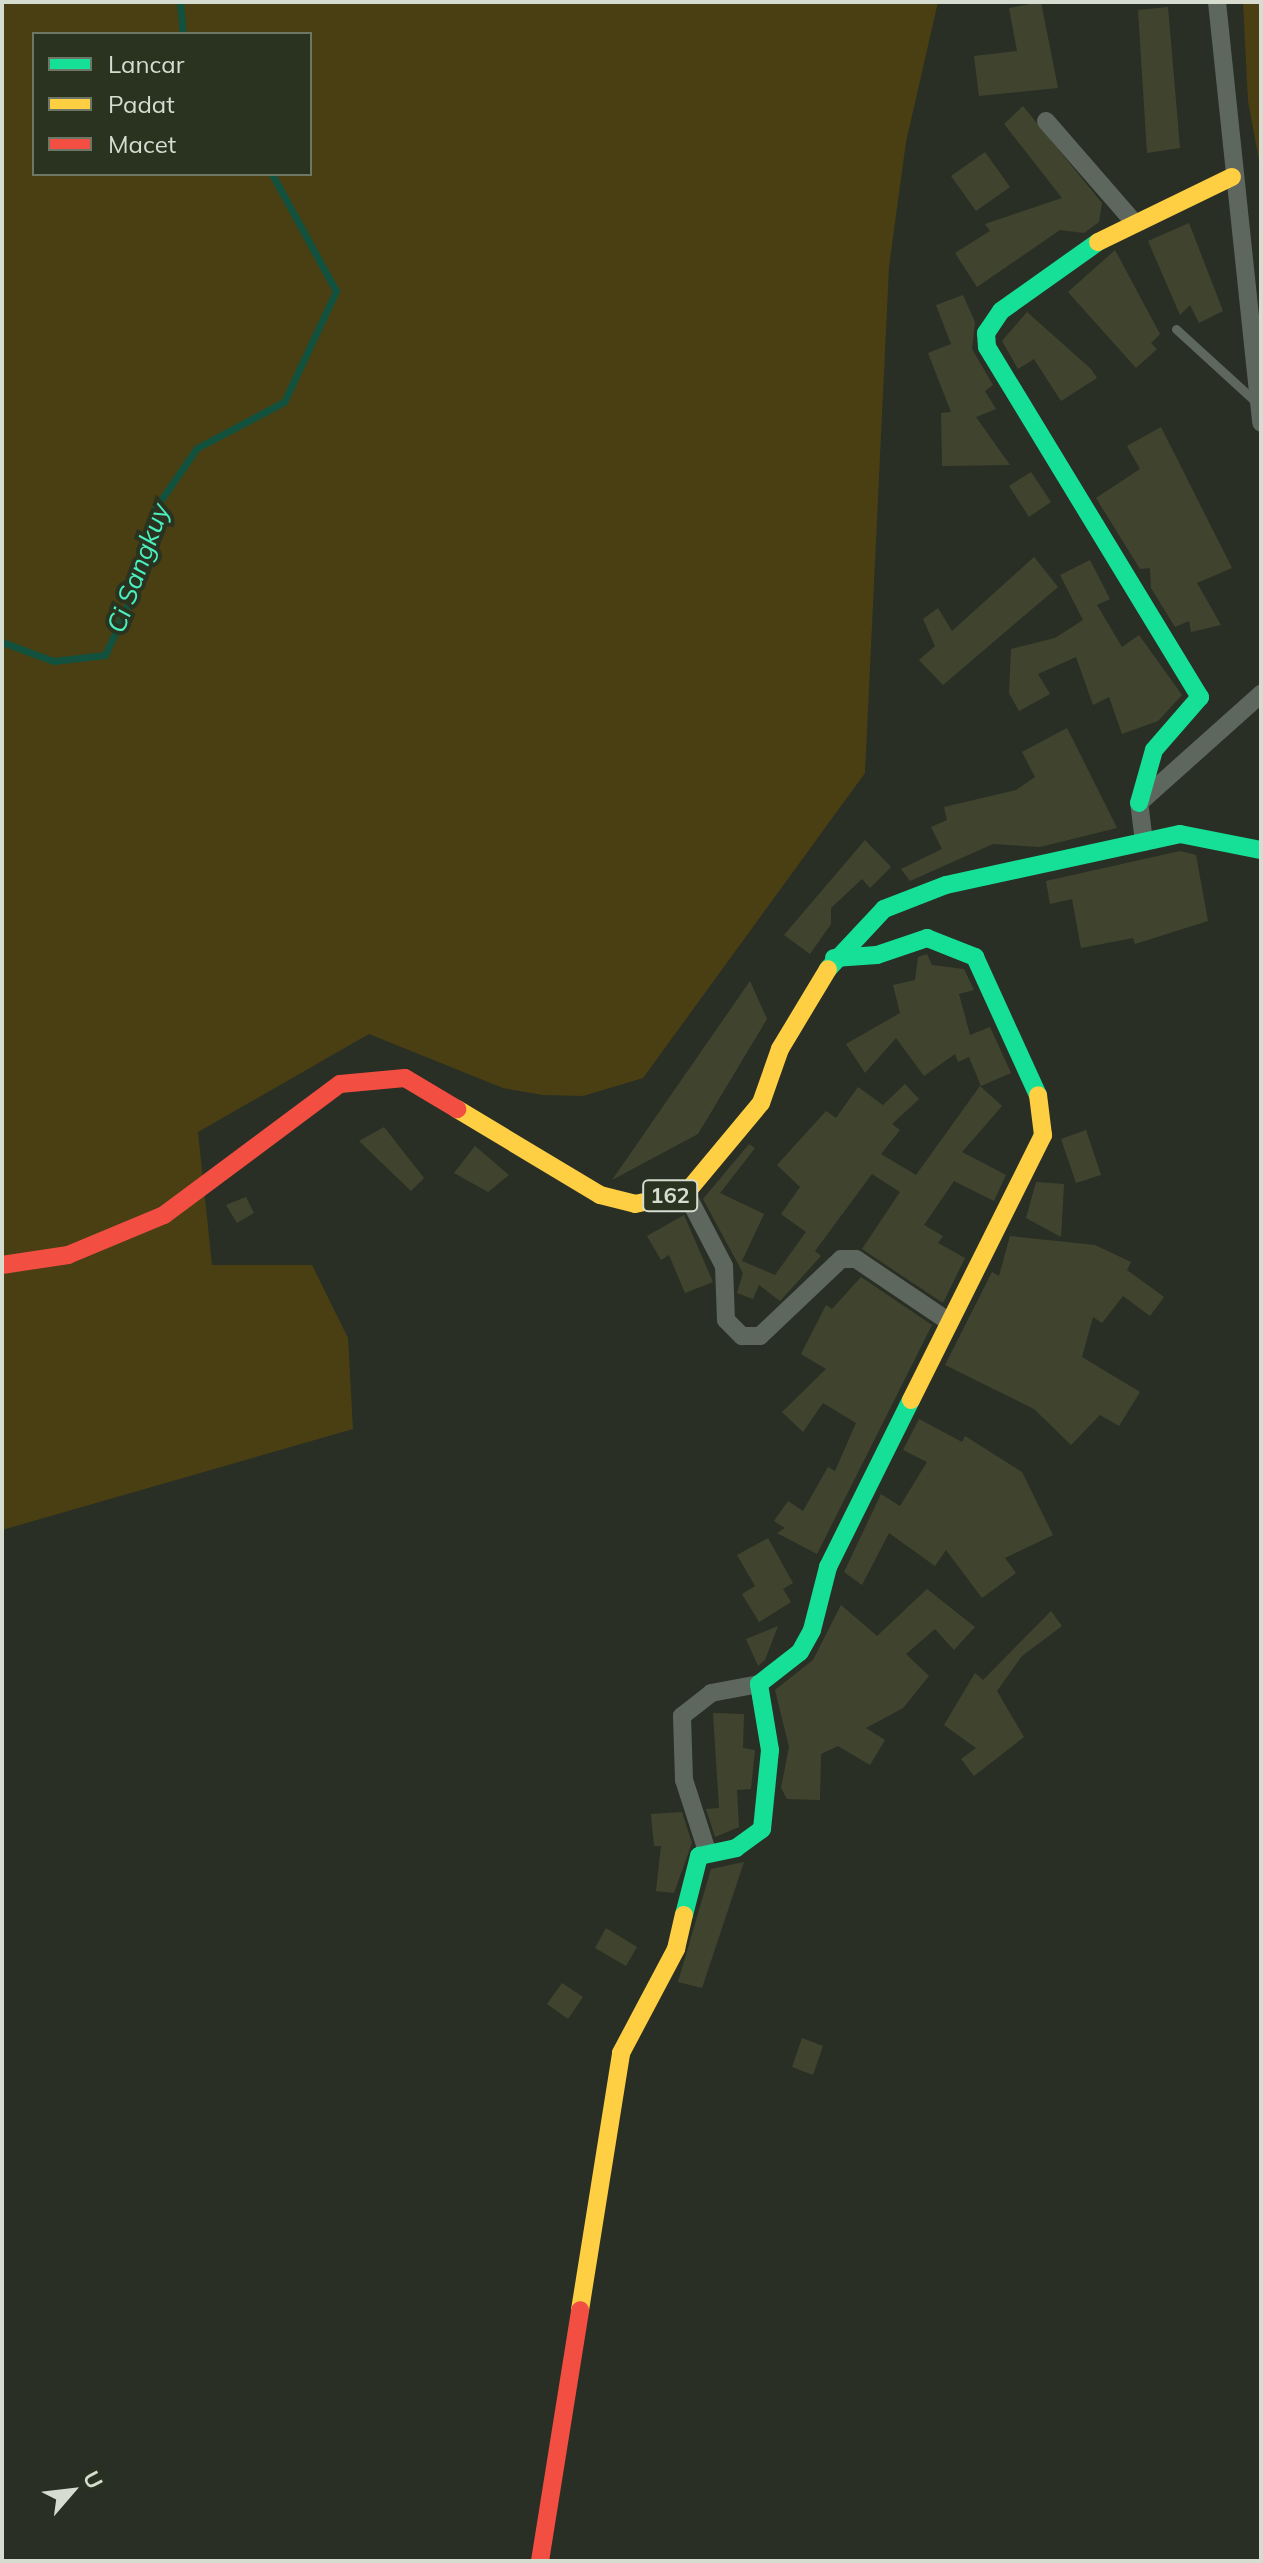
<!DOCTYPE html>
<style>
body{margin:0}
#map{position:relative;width:1263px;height:2563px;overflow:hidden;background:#292f24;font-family:Mulish,sans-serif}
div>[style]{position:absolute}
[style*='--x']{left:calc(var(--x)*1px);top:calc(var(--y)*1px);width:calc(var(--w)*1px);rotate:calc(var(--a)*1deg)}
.green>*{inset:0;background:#493f13}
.stream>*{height:7px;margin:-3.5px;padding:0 3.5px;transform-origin:3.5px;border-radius:3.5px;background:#11513d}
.building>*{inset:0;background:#40442f}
.lane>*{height:9px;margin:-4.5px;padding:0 4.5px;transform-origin:4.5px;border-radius:4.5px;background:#5e675e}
.street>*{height:18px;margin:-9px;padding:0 9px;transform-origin:9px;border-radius:9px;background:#5e675e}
.fast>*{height:18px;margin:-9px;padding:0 9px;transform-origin:9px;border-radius:9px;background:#16e098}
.slow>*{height:18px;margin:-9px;padding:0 9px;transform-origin:9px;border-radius:9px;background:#ffcf43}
.jam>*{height:18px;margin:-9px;padding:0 9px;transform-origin:9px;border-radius:9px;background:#f24e42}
span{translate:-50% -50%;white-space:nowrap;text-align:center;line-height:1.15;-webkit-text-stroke:8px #293320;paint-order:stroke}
.shield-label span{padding:2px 6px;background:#293320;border:2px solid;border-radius:6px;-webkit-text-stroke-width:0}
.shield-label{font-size:22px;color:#d6dcd0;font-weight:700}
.water-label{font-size:26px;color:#4af0bf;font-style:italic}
.frame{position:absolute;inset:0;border:4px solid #d6dcd0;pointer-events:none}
.legend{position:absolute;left:32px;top:32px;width:280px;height:144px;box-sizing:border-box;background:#293320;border:2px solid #6e7766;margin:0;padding:10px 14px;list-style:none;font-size:24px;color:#d6dcd0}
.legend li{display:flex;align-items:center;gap:16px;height:40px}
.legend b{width:40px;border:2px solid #6e7766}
.north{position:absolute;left:32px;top:2451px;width:80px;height:80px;-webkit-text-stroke:6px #293320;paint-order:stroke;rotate:62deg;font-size:22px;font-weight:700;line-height:32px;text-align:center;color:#d6dcd0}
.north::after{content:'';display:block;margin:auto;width:28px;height:36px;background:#d6dcd0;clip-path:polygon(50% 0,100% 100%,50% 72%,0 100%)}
</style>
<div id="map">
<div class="green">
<div style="clip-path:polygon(evenodd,2px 2px,938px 2px,906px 142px,889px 267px,865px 773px,643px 1078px,583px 1096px,543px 1095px,503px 1088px,369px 1034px,198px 1132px,212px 1265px,312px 1265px,348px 1338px,353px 1429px,2px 1530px,2px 2px,34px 34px,310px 34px,310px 174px,34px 174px,34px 34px)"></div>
<div style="clip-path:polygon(1243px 2px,1261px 2px,1261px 171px,1248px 101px)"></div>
</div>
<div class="stream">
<div style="--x:180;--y:2;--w:32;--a:85"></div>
<div style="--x:2;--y:642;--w:54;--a:20.4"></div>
<div style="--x:53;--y:661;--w:52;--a:-6.6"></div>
<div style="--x:105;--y:655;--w:89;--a:-65.4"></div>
<div style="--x:142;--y:574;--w:65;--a:-79.4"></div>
<div style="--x:154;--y:510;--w:75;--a:-55.3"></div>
<div style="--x:197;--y:448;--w:98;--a:-27.9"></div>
<div style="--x:284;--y:402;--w:123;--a:-64.9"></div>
<div style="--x:336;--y:291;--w:133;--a:-118.7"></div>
</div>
<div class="building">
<div style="clip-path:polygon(1041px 2px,1058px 88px,979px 96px,974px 56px,1017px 51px,1009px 8px)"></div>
<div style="clip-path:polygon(1168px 7px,1180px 148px,1147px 153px,1138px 10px)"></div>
<div style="clip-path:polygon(1023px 106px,1102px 203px,1099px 222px,1084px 233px,1060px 230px,977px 287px,955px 253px,990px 231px,985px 224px,1062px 198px,1004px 124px)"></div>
<div style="clip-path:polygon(985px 152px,1010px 187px,976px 211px,951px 176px)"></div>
<div style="clip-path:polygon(1189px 223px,1223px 311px,1199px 323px,1190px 305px,1180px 315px,1148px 241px)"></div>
<div style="clip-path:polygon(1115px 250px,1160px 334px,1151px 343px,1157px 349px,1136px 368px,1068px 292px)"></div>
<div style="clip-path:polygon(963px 295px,975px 322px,972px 349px,993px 385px,985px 391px,996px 409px,976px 417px,1010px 465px,942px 466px,941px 413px,951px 412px,928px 353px,951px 344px,936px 305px)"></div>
<div style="clip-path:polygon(1027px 312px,1091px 369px,1097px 378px,1061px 401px,1034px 359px,1018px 369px,1002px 341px)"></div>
<div style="clip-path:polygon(1161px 427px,1232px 568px,1197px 583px,1221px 625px,1191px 632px,1189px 621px,1175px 627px,1151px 588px,1150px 568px,1140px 569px,1096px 498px,1140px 469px,1127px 446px)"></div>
<div style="clip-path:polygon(1031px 472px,1051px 502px,1029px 517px,1009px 486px)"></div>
<div style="clip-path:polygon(1034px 557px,1058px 587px,943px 685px,919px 660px,935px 646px,923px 619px,938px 608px,952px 631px)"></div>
<div style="clip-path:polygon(1090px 560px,1110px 599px,1097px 605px,1122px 647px,1139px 635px,1182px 695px,1158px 721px,1122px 734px,1109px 697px,1093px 705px,1076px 657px,1038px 674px,1050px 694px,1019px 711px,1009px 693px,1011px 649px,1055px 638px,1083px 620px,1060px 575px)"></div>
<div style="clip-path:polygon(1067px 728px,1117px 828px,1040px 847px,993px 844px,910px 881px,901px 869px,942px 849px,931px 827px,947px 820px,944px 807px,1016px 790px,1035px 777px,1022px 752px)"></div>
<div style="clip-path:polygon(865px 840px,891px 867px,870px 888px,862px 879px,831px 908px,831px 924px,810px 954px,784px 935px)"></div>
<div style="clip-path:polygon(1180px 851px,1196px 855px,1208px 921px,1135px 944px,1133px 938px,1081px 948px,1072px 899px,1050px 904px,1046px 881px)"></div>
<div style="clip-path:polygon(927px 954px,932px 965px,964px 969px,974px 990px,959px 994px,970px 1035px,990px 1027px,1011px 1073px,981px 1086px,969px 1057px,958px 1062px,955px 1054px,924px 1076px,896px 1038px,865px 1073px,846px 1044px,900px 1013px,893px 985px,915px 980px,918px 957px)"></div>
<div style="clip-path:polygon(750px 981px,767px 1019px,698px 1134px,612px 1180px)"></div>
<div style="clip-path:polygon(905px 1084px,919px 1099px,892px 1124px,900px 1130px,881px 1154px,916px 1175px,980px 1086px,1002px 1106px,962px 1152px,1006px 1175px,994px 1201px,954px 1181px,924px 1225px,943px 1236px,938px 1243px,965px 1258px,943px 1303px,862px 1249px,900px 1192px,872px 1174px,815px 1251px,821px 1256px,780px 1301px,759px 1285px,753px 1299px,737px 1293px,743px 1273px,703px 1199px,749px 1144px,755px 1148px,720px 1193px,764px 1214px,742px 1261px,775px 1275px,806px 1232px,781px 1214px,800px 1187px,777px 1165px,826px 1111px,836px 1118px,858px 1087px,883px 1105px)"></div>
<div style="clip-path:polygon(384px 1127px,424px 1178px,411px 1191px,359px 1141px)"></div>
<div style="clip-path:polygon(1086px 1130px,1101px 1175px,1076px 1183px,1061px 1139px)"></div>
<div style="clip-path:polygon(475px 1146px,509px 1175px,488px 1192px,454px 1173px)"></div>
<div style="clip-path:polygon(1036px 1182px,1064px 1184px,1061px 1237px,1026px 1218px)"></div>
<div style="clip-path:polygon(246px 1197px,254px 1213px,237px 1223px,226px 1205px)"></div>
<div style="clip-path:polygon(684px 1215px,713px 1282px,685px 1293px,669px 1255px,661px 1260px,647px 1236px)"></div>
<div style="clip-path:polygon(1010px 1236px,1095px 1245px,1131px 1262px,1127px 1270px,1164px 1297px,1150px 1316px,1123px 1296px,1102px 1323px,1093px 1317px,1082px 1357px,1140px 1392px,1119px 1426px,1100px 1415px,1071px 1445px,1034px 1409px,945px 1365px,992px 1272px,999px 1276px)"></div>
<div style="clip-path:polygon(861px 1277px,932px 1325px,817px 1554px,777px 1533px,785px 1528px,774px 1521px,788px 1501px,803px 1511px,828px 1467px,835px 1471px,856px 1423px,823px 1403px,803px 1432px,782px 1412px,826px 1369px,801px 1354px,826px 1305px,832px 1309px)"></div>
<div style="clip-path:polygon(919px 1419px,962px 1442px,965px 1436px,1022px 1472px,1053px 1535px,1005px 1558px,1016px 1573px,982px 1598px,946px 1550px,935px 1566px,889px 1533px,862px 1585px,844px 1572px,881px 1494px,900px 1506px,927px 1462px,903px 1450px)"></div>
<div style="clip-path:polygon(768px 1538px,793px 1583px,783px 1589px,791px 1602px,759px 1622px,742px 1594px,755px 1586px,737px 1555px)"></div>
<div style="clip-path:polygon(927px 1589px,975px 1627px,954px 1650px,935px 1629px,906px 1654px,929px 1676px,903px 1708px,866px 1728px,885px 1740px,870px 1765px,838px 1746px,821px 1754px,820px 1800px,787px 1799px,781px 1788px,789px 1747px,775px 1690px,813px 1660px,841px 1605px,877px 1636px)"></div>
<div style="clip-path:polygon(1051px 1611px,1062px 1626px,1022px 1656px,997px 1691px,1024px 1737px,974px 1776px,961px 1759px,976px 1748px,944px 1725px,975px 1673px,983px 1680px)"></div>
<div style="clip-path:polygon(778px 1626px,765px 1660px,758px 1666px,746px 1639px)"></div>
<div style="clip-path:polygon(713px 1713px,744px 1714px,743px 1748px,755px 1750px,751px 1789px,737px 1790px,739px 1827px,715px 1837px,706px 1809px,719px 1808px)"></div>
<div style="clip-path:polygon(682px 1812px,692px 1843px,674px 1893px,656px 1891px,661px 1846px,654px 1846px,651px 1814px)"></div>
<div style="clip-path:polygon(744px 1862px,702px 1988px,678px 1982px,711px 1869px)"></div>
<div style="clip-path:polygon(606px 1928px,637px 1947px,626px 1966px,595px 1948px)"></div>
<div style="clip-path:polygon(562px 1983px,583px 1997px,568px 2019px,547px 2004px)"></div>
<div style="clip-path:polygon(802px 2038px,823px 2046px,813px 2075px,792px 2067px)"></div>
</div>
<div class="lane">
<div style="--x:1176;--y:329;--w:110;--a:42.4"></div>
</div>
<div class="street">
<div style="--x:1217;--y:2;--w:423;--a:84"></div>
<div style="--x:1046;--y:121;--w:133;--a:49"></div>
<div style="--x:1144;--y:842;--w:39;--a:-97"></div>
<div style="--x:1139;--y:803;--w:164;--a:-41.8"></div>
<div style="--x:686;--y:1193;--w:82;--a:62.5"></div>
<div style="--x:724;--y:1266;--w:54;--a:87.9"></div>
<div style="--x:726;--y:1320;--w:23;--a:45"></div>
<div style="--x:742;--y:1336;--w:18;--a:0"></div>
<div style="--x:760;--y:1336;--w:112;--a:-43.5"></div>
<div style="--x:841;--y:1259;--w:15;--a:0"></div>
<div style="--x:856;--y:1259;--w:111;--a:34"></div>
<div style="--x:707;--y:1851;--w:75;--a:-107.9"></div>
<div style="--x:684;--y:1780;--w:64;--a:-91.8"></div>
<div style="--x:682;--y:1716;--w:37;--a:-38"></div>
<div style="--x:711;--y:1693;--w:49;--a:-10.6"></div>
</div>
<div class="fast">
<div style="--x:1098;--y:242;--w:119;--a:144.6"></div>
<div style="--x:1001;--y:311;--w:27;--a:124"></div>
<div style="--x:986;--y:333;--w:14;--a:86"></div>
<div style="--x:987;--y:347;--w:410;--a:58.7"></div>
<div style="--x:1200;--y:697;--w:70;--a:131"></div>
<div style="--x:1154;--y:750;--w:55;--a:105.8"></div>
<div style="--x:834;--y:958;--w:43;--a:-4"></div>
<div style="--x:877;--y:955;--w:53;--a:-18.8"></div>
<div style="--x:927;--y:938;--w:52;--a:21.6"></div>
<div style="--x:975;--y:957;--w:152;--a:65.5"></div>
<div style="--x:828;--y:969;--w:82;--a:-47"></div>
<div style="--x:884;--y:909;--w:66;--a:-21.2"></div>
<div style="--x:946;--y:885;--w:239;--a:-12.3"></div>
<div style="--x:1180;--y:834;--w:83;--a:11.2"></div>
<div style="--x:684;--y:1915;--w:61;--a:-75.7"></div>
<div style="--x:699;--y:1856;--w:38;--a:-12"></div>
<div style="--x:736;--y:1848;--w:32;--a:-36"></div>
<div style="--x:762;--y:1829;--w:79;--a:-84.2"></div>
<div style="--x:770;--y:1750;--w:67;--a:-99.5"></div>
<div style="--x:759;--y:1684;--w:52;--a:-38"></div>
<div style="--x:800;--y:1652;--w:25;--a:-61"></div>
<div style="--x:812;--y:1630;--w:65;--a:-75.7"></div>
<div style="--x:828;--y:1567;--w:186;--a:-63.6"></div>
</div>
<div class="slow">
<div style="--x:1098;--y:242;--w:149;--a:-25.9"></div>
<div style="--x:457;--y:1109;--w:167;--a:31"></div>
<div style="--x:600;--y:1195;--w:36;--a:14"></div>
<div style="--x:635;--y:1204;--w:52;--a:-12.2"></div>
<div style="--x:686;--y:1193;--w:117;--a:-50.2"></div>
<div style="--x:761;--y:1103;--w:57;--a:-70.6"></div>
<div style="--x:780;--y:1049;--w:93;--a:-59"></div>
<div style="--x:911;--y:1400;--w:296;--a:-63.5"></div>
<div style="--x:1043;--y:1135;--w:40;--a:-97.1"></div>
<div style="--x:580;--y:2310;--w:260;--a:-80.9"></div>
<div style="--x:621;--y:2053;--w:118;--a:-62.1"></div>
<div style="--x:676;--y:1949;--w:35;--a:-77"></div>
</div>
<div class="jam">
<div style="--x:2;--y:1265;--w:67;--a:-8.6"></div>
<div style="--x:68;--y:1255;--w:104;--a:-22.6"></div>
<div style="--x:164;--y:1215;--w:219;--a:-36.7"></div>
<div style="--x:340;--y:1084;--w:65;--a:-5.3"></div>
<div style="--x:405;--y:1078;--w:61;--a:30.8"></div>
<div style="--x:540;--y:2561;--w:254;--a:-80.9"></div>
</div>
<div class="shield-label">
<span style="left:670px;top:1196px">162</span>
</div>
<div class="water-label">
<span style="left:138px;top:568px;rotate:-70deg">Ci Sangkuy</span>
</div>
<div class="frame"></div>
<ul class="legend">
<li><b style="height:10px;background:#16e098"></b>Lancar</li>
<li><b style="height:10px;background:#ffcf43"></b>Padat</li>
<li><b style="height:10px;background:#f24e42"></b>Macet</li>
</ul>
<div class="north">U</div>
</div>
